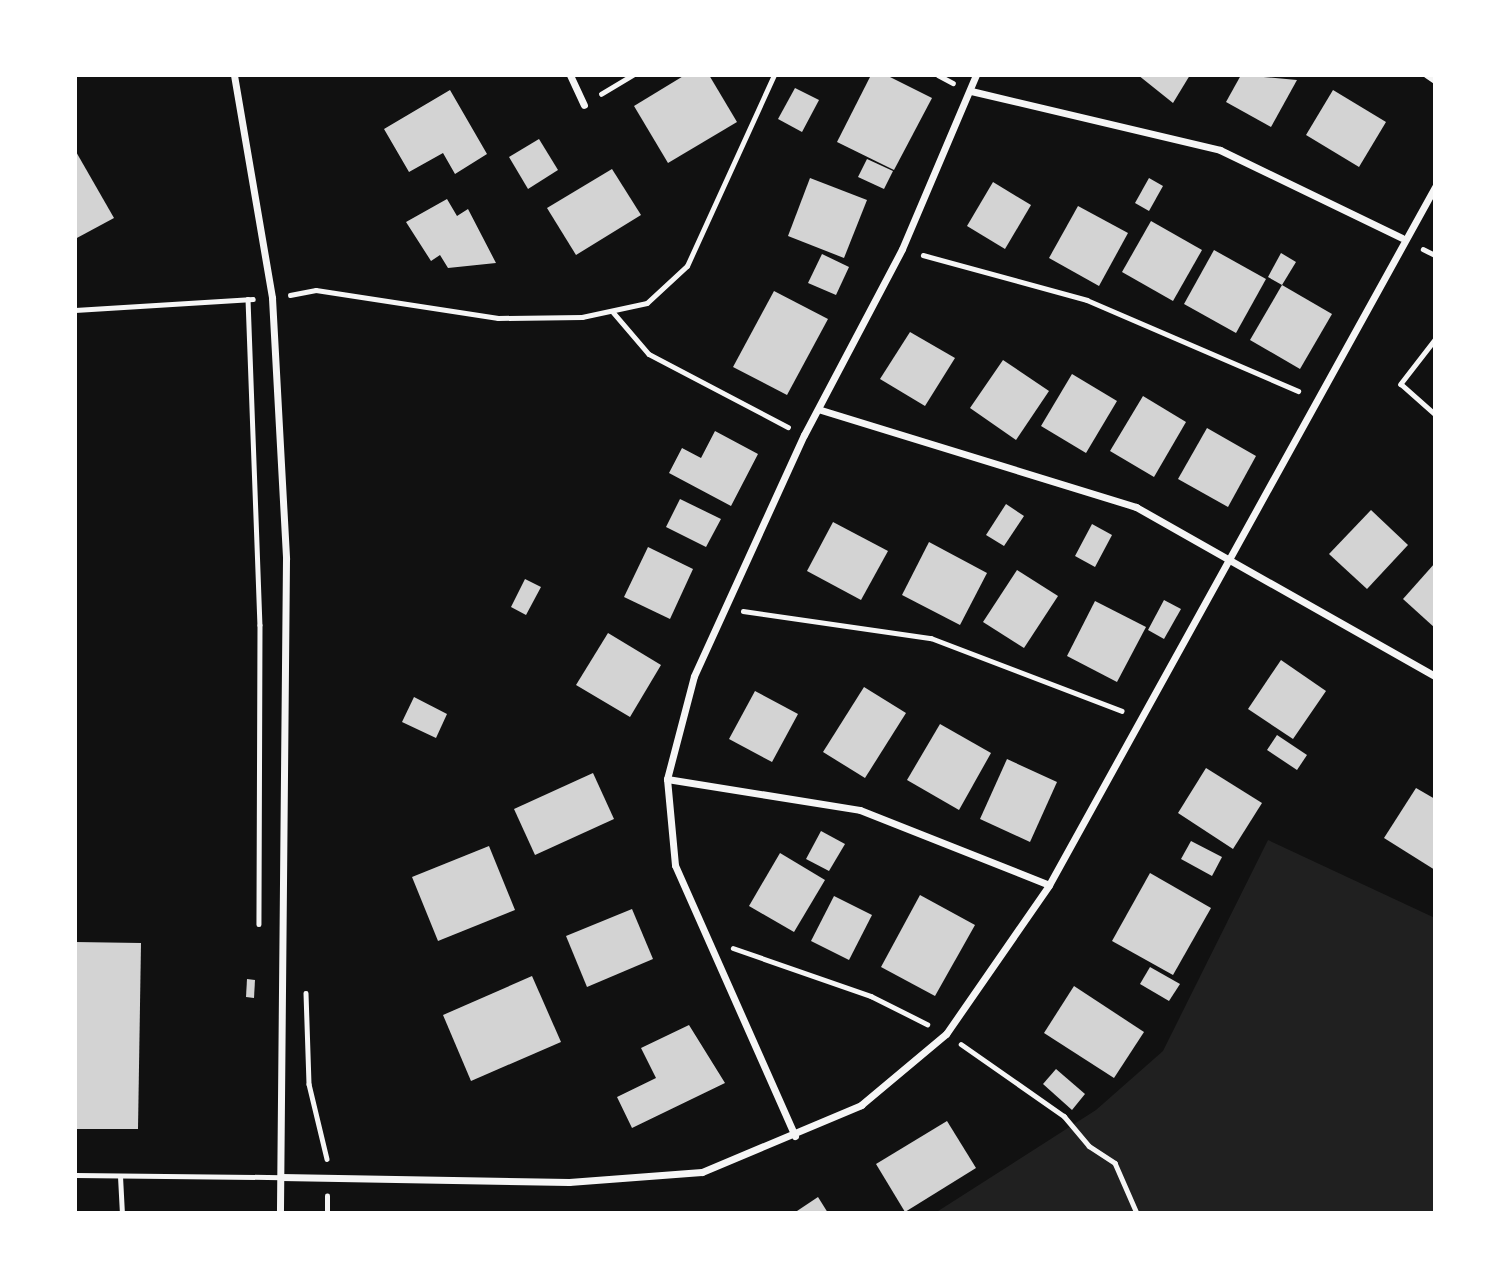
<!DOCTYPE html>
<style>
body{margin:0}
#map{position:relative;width:1510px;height:1288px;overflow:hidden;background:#111;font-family:"Space Grotesk",sans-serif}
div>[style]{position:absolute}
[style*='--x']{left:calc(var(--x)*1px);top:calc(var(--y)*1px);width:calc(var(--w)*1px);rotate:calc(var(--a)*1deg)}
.green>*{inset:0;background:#202020}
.building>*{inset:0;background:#d3d3d3}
.path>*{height:4.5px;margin:-2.25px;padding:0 2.25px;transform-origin:2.25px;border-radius:2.25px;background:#f5f5f5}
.service>*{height:5px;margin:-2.5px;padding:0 2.5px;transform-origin:2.5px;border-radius:2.5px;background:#f5f5f5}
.minor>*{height:7px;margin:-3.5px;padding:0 3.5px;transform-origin:3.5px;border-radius:3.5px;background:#f5f5f5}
span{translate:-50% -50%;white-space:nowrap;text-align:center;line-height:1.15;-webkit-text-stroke:6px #fff;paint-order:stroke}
.frame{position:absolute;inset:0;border:77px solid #fff;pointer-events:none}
</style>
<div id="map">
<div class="green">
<div style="clip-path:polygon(1268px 840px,1435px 918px,1435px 1213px,935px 1213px,1096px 1110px,1163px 1051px)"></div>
</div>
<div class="building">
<div style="clip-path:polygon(685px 75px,709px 75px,737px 122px,668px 163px,634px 106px)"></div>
<div style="clip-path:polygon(871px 75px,886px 75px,932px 98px,894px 170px,837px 142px)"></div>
<div style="clip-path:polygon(1138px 75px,1190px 75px,1173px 103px)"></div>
<div style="clip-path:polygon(1241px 75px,1297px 80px,1271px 127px,1226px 102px)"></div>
<div style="clip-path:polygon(795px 88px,819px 100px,802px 132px,778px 119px)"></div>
<div style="clip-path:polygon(450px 90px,487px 154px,455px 174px,443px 153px,409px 172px,384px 129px)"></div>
<div style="clip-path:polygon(1333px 90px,1386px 122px,1359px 167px,1306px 135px)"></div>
<div style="clip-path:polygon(539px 139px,558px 170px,528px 189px,509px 157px)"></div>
<div style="clip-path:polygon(75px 150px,114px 218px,75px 239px)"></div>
<div style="clip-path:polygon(867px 159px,893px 171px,884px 189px,858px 177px)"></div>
<div style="clip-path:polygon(612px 169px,641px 215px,576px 255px,547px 208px)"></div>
<div style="clip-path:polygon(810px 178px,867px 200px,844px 258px,788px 236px)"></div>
<div style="clip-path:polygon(1149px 178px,1163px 186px,1149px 211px,1135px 203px)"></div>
<div style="clip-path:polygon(993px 182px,1031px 205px,1005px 249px,967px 226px)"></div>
<div style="clip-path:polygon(447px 199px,457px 216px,468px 209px,496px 263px,448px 268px,440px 255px,431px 261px,406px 222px)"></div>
<div style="clip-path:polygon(1078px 206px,1128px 233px,1099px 286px,1049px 258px)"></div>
<div style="clip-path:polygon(1151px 221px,1202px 250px,1173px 301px,1122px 272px)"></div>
<div style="clip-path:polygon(1214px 250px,1266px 279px,1236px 333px,1184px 304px)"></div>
<div style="clip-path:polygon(1281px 253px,1296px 262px,1282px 285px,1268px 277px)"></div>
<div style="clip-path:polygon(822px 254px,849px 267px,836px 295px,808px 283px)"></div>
<div style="clip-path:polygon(1282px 285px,1332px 314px,1300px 369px,1250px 340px)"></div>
<div style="clip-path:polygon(774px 291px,828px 319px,787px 395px,733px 367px)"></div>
<div style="clip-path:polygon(910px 332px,955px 358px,925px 406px,880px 379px)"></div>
<div style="clip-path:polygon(1003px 360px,1049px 391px,1016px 440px,970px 408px)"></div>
<div style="clip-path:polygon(1072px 374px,1117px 401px,1086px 453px,1041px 426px)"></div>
<div style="clip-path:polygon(1143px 396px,1186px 422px,1154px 477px,1110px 451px)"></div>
<div style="clip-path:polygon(1207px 428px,1256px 456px,1228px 507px,1178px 479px)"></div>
<div style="clip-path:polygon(715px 431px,758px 454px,731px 506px,669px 473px,682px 448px,701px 458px)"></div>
<div style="clip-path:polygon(680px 499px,721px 519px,706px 547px,666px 527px)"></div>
<div style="clip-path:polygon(1006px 504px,1024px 516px,1004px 546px,986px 535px)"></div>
<div style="clip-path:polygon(1371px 510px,1408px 545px,1367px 589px,1329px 554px)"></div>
<div style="clip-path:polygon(833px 522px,888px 551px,861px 600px,807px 571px)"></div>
<div style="clip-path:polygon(1092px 524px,1112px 535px,1095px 567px,1075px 556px)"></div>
<div style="clip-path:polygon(929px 542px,987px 573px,960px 625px,902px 595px)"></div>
<div style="clip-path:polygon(648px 547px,693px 569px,670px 619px,624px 597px)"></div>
<div style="clip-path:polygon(1435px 563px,1435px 628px,1403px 599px)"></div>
<div style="clip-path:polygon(1017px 570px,1058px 596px,1024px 648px,983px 622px)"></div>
<div style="clip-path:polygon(525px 579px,541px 587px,526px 615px,511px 607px)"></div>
<div style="clip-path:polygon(1164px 600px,1181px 609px,1164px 639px,1148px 630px)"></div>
<div style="clip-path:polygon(1095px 601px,1146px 627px,1117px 682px,1067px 656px)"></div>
<div style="clip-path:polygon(608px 633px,661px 665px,630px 717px,576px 685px)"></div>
<div style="clip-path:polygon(1281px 660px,1326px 691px,1293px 739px,1248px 709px)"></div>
<div style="clip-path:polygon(864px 687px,906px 713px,865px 778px,823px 752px)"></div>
<div style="clip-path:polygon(755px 691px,798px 714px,772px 762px,729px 739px)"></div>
<div style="clip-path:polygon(414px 697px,447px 714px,436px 738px,402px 722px)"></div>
<div style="clip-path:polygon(940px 724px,991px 753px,959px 810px,907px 780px)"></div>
<div style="clip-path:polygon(1277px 735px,1307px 755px,1297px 770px,1267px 750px)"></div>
<div style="clip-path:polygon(1007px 759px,1057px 782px,1030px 842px,980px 819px)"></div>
<div style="clip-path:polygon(1206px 768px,1262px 803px,1233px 849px,1178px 813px)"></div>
<div style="clip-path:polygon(593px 773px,614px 819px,535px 855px,514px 809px)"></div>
<div style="clip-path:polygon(1416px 788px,1435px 799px,1435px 870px,1384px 838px)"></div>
<div style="clip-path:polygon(821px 831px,845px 844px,829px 871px,806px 859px)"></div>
<div style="clip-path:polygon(1191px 841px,1222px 857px,1212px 876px,1181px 859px)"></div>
<div style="clip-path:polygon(489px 846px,515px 910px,438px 941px,412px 877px)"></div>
<div style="clip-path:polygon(780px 853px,825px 880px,794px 932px,749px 906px)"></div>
<div style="clip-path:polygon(1150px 873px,1211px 908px,1173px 975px,1112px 941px)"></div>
<div style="clip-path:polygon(920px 895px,975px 925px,935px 996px,881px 967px)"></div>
<div style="clip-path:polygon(834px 896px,872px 915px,849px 960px,811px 941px)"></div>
<div style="clip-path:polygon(632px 909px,653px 959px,587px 987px,566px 936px)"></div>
<div style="clip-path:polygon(75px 942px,141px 943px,138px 1129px,75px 1129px)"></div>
<div style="clip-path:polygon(1150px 967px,1180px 984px,1169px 1001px,1140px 984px)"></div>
<div style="clip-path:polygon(532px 976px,561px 1042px,471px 1081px,443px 1015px)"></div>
<div style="clip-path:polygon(247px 979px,255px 980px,254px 998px,246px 997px)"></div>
<div style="clip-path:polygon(1074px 986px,1144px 1032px,1114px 1078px,1044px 1033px)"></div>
<div style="clip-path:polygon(689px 1025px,725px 1083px,632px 1128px,617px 1097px,656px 1078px,641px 1048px)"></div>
<div style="clip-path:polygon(1056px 1069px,1085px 1094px,1072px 1110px,1043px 1084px)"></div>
<div style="clip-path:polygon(947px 1121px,976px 1168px,905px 1212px,876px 1164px)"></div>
<div style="clip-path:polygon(818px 1197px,828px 1213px,794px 1213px)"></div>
</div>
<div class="path">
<div style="--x:938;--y:75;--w:17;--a:28"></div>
<div style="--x:1426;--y:75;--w:11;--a:34"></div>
<div style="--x:601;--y:94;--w:37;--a:-31"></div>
<div style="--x:1423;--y:249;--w:13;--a:27"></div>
<div style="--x:923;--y:255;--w:170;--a:15.3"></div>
<div style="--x:1087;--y:300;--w:230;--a:23.3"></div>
<div style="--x:290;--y:295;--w:26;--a:-11"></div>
<div style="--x:316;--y:290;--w:184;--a:8.7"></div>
<div style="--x:498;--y:318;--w:84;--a:-0.7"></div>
<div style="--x:582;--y:317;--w:66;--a:-12.2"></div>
<div style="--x:647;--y:303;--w:54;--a:-42.8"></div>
<div style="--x:687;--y:266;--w:210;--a:-65.5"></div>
<div style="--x:248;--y:299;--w:326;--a:87.9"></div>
<div style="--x:260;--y:625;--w:299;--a:90.2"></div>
<div style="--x:75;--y:310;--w:178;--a:-3.5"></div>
<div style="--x:613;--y:312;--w:55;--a:49.4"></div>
<div style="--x:649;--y:354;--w:157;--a:27.7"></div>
<div style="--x:1435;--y:340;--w:56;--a:127.7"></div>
<div style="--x:1401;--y:384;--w:45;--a:41.4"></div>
<div style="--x:743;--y:611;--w:190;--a:8.2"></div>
<div style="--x:931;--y:638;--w:204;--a:20.9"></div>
<div style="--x:733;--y:948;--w:146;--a:19.2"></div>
<div style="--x:871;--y:996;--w:63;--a:26.6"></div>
<div style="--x:306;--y:993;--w:91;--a:88.1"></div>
<div style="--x:309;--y:1084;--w:77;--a:76.5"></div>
<div style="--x:961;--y:1044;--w:126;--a:35"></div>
<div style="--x:1064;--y:1116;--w:39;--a:50"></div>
<div style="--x:1089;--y:1146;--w:31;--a:33"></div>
<div style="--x:1115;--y:1163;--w:55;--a:66.3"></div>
<div style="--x:327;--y:1213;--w:17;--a:-90"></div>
</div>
<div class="service">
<div style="--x:75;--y:1175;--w:206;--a:0.6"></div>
<div style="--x:120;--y:1176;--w:37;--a:87"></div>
</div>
<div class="minor">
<div style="--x:234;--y:75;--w:226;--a:80.3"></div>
<div style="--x:272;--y:298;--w:261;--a:86.9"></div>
<div style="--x:286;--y:559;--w:654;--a:90.53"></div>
<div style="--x:570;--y:75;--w:33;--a:65"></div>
<div style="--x:971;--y:91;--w:256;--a:13.3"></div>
<div style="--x:1220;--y:150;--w:202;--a:25.8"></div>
<div style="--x:821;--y:410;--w:330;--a:17.1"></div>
<div style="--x:1136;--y:507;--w:343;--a:29.5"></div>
<div style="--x:667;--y:779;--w:195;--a:9.1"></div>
<div style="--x:860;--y:810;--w:203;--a:21.6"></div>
<div style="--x:795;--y:1136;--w:296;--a:-113.9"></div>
<div style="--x:675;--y:865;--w:86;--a:-95.3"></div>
<div style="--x:667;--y:779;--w:106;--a:-75.3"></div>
<div style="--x:694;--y:676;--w:265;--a:-65.5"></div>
<div style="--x:804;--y:435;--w:210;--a:-62.2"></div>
<div style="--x:902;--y:249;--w:189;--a:-67"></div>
<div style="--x:281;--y:1177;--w:288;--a:1"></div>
<div style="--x:569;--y:1182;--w:133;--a:-4.3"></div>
<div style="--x:702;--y:1172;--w:173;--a:-22.8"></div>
<div style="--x:861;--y:1105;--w:111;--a:-39.9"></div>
<div style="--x:946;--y:1034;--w:181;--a:-55.3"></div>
<div style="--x:1049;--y:885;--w:798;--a:-61.06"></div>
</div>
<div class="frame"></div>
</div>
